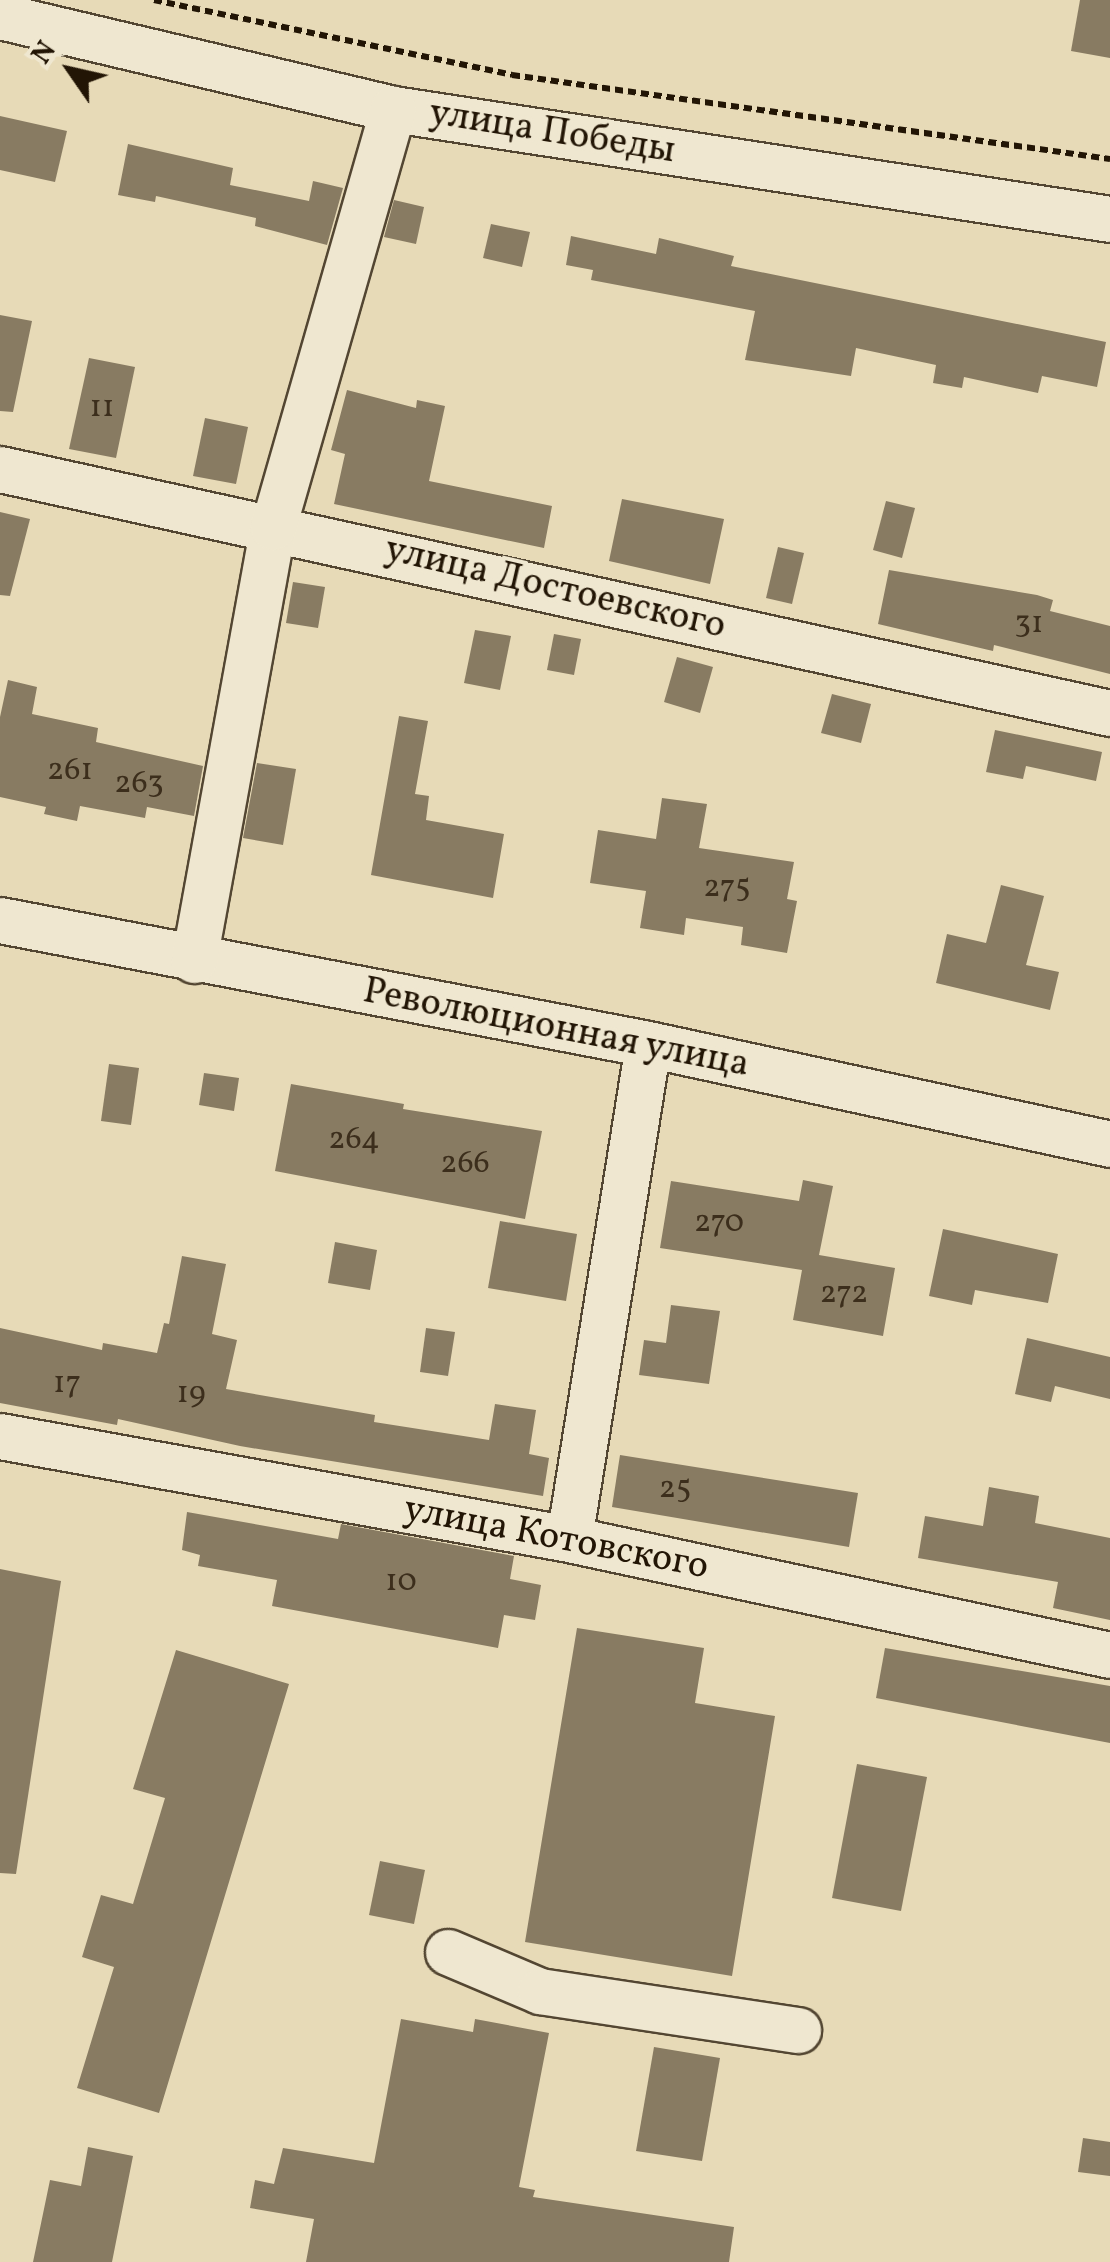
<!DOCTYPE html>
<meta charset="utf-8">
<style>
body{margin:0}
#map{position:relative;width:1110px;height:2262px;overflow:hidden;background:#e7dab7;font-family:Vollkorn,serif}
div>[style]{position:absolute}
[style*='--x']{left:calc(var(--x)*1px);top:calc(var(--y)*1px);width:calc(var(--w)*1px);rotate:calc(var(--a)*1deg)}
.building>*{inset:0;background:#887b62}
.path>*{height:6px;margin-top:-3px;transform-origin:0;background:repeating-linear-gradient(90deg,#221505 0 8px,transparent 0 13px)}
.roads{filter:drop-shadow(2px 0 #534632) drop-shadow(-2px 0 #534632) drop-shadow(0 2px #534632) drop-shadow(0 -2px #534632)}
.minor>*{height:45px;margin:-22.5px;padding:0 22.5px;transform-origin:22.5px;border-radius:22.5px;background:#efe7d0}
span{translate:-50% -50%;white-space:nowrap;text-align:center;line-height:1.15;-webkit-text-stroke:8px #efe7d0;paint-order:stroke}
.number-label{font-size:32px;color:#3c2e1c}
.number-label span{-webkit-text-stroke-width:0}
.street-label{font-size:38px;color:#221505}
.north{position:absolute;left:20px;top:20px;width:100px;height:100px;-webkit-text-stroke:8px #efe7d0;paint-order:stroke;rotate:304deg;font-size:28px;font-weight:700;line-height:40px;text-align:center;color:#221505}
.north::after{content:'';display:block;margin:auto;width:35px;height:45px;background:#221505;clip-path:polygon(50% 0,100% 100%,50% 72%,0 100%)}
</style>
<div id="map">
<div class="building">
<div style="clip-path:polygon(1080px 0,1110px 0,1110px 58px,1071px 51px)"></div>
<div style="clip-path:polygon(0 116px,67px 131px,55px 182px,0 170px)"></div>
<div style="clip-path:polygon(128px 144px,233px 168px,230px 185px,309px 201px,313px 181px,343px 188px,327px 245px,255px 226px,256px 218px,156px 196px,155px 202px,118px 195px)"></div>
<div style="clip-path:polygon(394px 200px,424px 207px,416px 244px,384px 237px)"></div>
<div style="clip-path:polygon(491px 224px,530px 232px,522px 267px,483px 258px)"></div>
<div style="clip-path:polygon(571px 236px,656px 254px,659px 238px,734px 256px,731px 266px,1106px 342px,1097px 387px,1042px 376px,1038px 393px,964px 377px,962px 388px,933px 383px,936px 365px,856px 348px,851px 376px,745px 360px,755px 311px,591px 280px,593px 270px,566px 265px)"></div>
<div style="clip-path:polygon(0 315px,32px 321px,13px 412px,0 411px)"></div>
<div style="clip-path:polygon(89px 358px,135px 367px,116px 458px,69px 449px)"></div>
<div style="clip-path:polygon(347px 390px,416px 408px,417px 400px,445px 406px,429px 481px,552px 506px,544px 548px,334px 504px,345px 454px,331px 450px)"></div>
<div style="clip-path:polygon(205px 418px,248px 427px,236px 484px,193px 476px)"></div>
<div style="clip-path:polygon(622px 499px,724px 519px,710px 584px,609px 561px)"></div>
<div style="clip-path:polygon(886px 501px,915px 508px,902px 558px,873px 550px)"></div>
<div style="clip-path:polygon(0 512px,30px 519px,10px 596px,0 595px)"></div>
<div style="clip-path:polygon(778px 547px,804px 553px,792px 604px,766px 598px)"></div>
<div style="clip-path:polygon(889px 570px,1037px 595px,1053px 600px,1050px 611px,1110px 626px,1110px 674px,994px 645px,993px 651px,878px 624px)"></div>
<div style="clip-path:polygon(293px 582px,325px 587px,318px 628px,286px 623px)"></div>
<div style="clip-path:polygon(475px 630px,511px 636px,500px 690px,464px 683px)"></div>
<div style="clip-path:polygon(554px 634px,581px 639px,574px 675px,547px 670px)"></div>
<div style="clip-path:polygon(677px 657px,713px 667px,700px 713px,664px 702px)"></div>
<div style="clip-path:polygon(8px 680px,37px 687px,32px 714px,98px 728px,96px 742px,203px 766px,194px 816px,147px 807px,145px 818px,80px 806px,77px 821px,44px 814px,46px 807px,0 797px,0 717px)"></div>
<div style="clip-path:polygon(832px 694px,871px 704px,861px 743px,821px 733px)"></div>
<div style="clip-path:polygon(399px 716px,428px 721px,415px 794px,429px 796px,426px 820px,504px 834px,493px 898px,371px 875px)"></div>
<div style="clip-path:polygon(995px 730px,1102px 752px,1096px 781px,1026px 766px,1023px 779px,986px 772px)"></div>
<div style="clip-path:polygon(257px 763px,296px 769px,283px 845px,243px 838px)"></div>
<div style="clip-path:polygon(662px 798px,707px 804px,699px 848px,794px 862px,787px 899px,797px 901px,787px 953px,741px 945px,743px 927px,686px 918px,684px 935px,640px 928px,646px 891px,590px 883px,598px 830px,656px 839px)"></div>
<div style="clip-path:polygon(1001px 885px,1044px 896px,1026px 965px,1059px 972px,1050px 1010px,936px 983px,947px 934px,986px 943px)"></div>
<div style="clip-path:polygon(109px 1064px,139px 1068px,131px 1125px,101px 1121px)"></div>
<div style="clip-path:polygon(204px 1073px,239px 1078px,234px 1111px,199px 1105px)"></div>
<div style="clip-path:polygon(291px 1084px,404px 1104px,403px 1109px,542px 1131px,525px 1219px,275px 1171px)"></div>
<div style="clip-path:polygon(803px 1180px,833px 1186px,819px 1255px,895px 1268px,883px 1336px,793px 1320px,802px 1270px,660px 1248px,671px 1181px,799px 1201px)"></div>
<div style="clip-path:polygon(500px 1221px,577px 1234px,566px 1301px,488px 1288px)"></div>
<div style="clip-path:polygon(943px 1229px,1058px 1254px,1048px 1303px,975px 1290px,972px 1305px,929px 1296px)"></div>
<div style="clip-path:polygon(335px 1242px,377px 1250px,370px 1290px,328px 1283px)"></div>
<div style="clip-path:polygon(182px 1256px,226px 1264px,212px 1334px,237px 1340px,226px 1389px,375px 1415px,374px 1422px,489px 1440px,495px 1404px,536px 1410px,529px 1454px,549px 1458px,543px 1496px,240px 1446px,118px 1419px,117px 1425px,0 1403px,0 1328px,102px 1350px,103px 1343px,157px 1353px,164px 1323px,169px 1324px)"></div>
<div style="clip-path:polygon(671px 1305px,720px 1311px,709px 1384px,639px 1375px,644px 1340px,666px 1343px)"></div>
<div style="clip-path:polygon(426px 1328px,455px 1332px,448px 1376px,420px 1372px)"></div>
<div style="clip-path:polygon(1027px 1338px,1110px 1357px,1110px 1399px,1055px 1386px,1051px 1402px,1015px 1394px)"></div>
<div style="clip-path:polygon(620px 1455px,858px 1493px,849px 1547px,612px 1507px)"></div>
<div style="clip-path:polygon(989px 1487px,1039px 1496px,1035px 1523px,1110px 1538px,1110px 1620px,1053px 1608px,1058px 1582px,918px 1558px,925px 1516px,983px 1526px)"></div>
<div style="clip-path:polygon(187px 1512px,338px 1539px,341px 1524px,514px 1556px,510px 1579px,541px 1585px,535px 1620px,504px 1615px,498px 1648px,272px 1606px,277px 1580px,198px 1566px,200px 1555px,182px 1550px)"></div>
<div style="clip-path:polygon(0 1569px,61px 1581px,16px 1874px,0 1873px)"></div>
<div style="clip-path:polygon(577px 1628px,704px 1648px,695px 1703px,775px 1716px,732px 1976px,525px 1942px)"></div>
<div style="clip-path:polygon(885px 1648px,1110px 1686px,1110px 1743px,876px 1698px)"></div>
<div style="clip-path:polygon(176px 1650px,289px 1684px,159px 2113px,77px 2088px,114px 1967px,82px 1957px,101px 1895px,133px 1904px,165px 1798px,133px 1789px)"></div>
<div style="clip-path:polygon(857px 1764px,927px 1777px,901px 1911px,832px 1898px)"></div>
<div style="clip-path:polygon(380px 1861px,425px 1870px,414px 1924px,369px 1915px)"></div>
<div style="clip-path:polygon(401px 2019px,473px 2032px,475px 2019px,549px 2033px,519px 2187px,535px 2190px,533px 2197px,734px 2227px,729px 2262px,306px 2262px,314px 2219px,250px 2208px,255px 2180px,274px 2184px,283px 2148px,374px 2163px)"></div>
<div style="clip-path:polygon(654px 2047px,720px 2058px,702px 2161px,636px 2151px)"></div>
<div style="clip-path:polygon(1083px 2138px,1110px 2142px,1110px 2176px,1078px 2172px)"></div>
<div style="clip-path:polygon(88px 2147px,133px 2156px,112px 2262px,33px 2262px,50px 2180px,81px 2186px)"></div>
</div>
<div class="path">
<div style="--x:154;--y:0;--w:366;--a:11.8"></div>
<div style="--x:512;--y:75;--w:604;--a:8"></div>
</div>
<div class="roads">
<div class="minor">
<div style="--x:0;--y:16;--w:404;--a:13.3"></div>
<div style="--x:393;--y:109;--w:725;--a:8.72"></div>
<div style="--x:0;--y:469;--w:1137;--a:12.4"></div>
<div style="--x:0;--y:920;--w:660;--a:10.83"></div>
<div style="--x:648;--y:1044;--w:473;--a:12.2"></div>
<div style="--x:194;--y:960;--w:440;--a:-79.7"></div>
<div style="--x:273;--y:527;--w:435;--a:-74"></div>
<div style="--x:0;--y:1436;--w:578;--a:10.26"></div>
<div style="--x:569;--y:1539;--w:553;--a:12.1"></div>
<div style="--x:569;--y:1539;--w:501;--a:-80.93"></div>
<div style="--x:448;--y:1952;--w:100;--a:23"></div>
<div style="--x:540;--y:1991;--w:261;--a:8.6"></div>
</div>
</div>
<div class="number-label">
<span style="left:102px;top:408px">11</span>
<span style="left:1029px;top:624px">31</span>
<span style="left:70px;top:771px">261</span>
<span style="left:139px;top:784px">263</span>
<span style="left:727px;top:888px">275</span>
<span style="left:354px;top:1140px">264</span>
<span style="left:465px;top:1164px">266</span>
<span style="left:719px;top:1223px">270</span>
<span style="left:844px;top:1294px">272</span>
<span style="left:67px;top:1384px">17</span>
<span style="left:191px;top:1394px">19</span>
<span style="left:675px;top:1489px">25</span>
<span style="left:401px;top:1582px">10</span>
</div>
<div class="street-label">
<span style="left:552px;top:133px;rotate:9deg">улица Победы</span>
<span style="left:555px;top:589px;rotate:13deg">улица Достоевского</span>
<span style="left:556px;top:1029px;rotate:11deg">Революционная улица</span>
<span style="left:556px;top:1539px;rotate:11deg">улица Котовского</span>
</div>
<div class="north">N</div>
</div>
